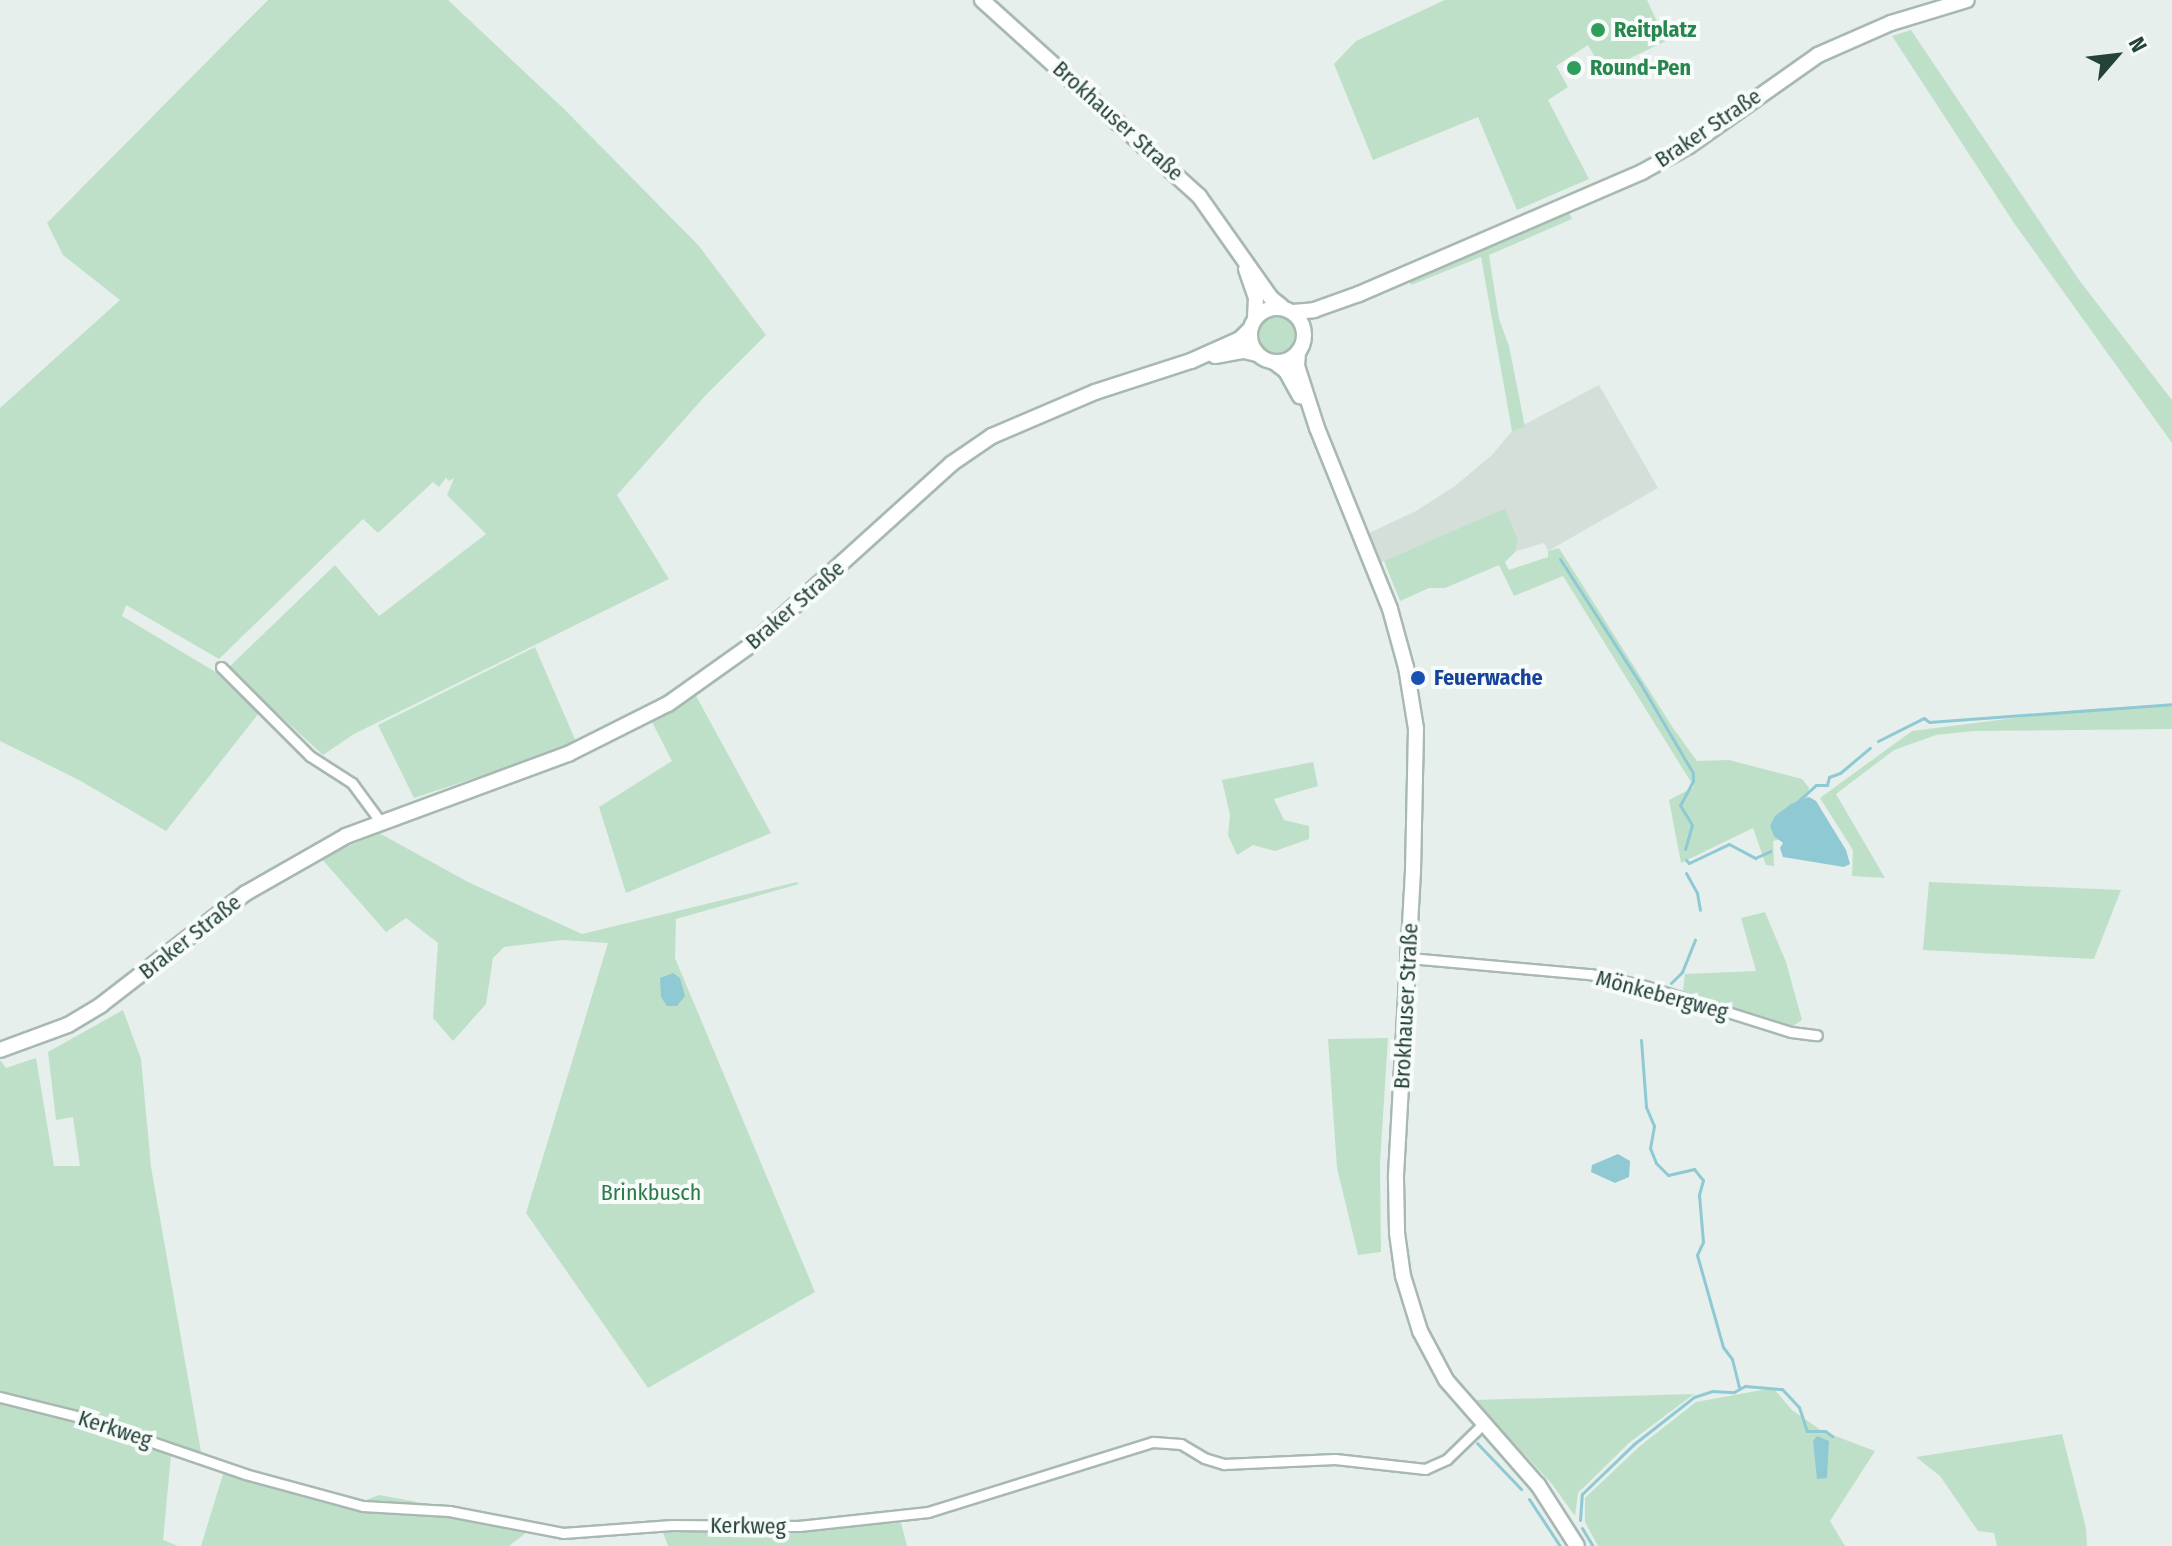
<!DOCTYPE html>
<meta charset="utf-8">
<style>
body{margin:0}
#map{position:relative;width:2172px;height:1546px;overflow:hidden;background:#e6efeb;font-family:"Fira Sans Condensed",sans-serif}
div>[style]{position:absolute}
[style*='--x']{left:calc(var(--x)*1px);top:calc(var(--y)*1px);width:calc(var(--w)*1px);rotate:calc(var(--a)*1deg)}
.built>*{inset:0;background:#d4dfda}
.green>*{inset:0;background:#bfe0c8}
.round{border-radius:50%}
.water>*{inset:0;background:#8ec9d4}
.stream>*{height:3px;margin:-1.5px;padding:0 1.5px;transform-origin:1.5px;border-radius:1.5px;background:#8ec9d4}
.roads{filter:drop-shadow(2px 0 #a8b8b2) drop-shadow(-2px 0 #a8b8b2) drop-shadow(0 2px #a8b8b2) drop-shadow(0 -2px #a8b8b2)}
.street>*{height:9px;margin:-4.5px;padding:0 4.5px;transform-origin:4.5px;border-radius:4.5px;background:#fff}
.secondary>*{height:14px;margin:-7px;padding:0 7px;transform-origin:7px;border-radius:7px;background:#fff}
.secondary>.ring{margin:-7px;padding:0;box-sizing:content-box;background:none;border:14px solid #fff;border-radius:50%}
.dots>*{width:22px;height:22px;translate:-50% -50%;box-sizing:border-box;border:4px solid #f7fbf9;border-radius:50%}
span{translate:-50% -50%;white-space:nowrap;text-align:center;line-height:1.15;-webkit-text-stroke:8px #f7fbf9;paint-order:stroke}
.leisure-label{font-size:22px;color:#27864d;font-weight:700}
.left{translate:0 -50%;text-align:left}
.street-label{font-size:22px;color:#24423a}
.transit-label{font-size:22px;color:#164399;font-weight:700}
.park-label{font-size:22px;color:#2d7a4b}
.north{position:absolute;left:2076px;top:16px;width:80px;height:80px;-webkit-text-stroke:6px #f7fbf9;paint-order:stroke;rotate:62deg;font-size:22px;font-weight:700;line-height:32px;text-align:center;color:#24423a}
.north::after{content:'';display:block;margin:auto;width:28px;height:36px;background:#24423a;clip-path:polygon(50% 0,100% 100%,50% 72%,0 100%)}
</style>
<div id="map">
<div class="built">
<div style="clip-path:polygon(1599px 385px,1658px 488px,1548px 551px,1544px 543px,1516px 551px,1518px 539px,1505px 508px,1380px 563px,1367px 534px,1416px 511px,1455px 486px,1492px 455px,1512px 431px)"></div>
</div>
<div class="green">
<div style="clip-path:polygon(268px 0,448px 0,564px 109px,699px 246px,766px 335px,705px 396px,617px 495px,669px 579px,354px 734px,323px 755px,228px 668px,335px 565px,379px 616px,486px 534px,447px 495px,454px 478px,449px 481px,446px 478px,439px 487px,433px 482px,378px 533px,363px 519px,219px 659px,126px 605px,122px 616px,214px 671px,259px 713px,166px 831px,79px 780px,0 741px,0 408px,120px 300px,63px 255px,47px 223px)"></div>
<div style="clip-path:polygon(1445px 0,1647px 0,1666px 41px,1603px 71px,1588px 45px,1556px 66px,1568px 87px,1548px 100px,1589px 179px,1517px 210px,1478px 117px,1373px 160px,1334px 64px,1356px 41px)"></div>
<div style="clip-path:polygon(1911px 30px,2079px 280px,2172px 400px,2172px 443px,2014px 223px,1892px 36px)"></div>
<div style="clip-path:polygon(1568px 211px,1572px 219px,1489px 255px,1499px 319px,1509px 346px,1525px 427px,1512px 431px,1481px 257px,1411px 285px,1409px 279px)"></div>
<div class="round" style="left:1258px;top:315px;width:40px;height:40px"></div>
<div style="clip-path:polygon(1505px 508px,1518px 539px,1516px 551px,1505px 562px,1509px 570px,1548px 557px,1548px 551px,1559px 548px,1673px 728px,1697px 761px,1729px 760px,1802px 779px,1809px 788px,1806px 804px,1788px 837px,1773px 841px,1774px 866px,1766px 865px,1753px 828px,1681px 863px,1669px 800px,1694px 787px,1563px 576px,1514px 596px,1499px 565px,1445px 588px,1429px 588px,1400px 601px,1384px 561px)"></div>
<div style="clip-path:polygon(535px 647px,577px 744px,414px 798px,378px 725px)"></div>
<div style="clip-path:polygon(695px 694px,771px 833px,626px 893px,599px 807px,672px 761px,652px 722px)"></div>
<div style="clip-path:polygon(2172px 704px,2172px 729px,1974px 731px,1936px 735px,1894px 750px,1836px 794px,1885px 878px,1852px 876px,1853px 850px,1820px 798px,1912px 731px,2077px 710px)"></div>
<div style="clip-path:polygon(1313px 762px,1318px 786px,1274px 799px,1284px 820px,1309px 826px,1309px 839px,1275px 851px,1253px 845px,1237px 855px,1228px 835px,1230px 815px,1222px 780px)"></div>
<div style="clip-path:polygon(379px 833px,468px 882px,582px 934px,797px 882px,799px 884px,676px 919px,675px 958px,815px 1292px,648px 1388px,526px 1213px,608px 943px,562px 940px,504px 947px,493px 958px,486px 1004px,453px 1041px,433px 1018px,438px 943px,406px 918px,386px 932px,321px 858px)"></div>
<div style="clip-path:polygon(1929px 882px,2121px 890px,2094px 959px,1923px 950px)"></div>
<div style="clip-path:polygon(1765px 912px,1786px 962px,1802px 1020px,1793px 1026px,1683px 991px,1685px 974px,1756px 971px,1741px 918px)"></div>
<div style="clip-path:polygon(123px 1010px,141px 1059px,151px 1167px,201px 1452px,172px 1445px,163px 1540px,178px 1546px,0 1546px,0 1060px,6px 1068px,36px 1058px,54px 1166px,80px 1166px,73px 1117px,56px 1120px,48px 1052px)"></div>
<div style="clip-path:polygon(1388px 1038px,1380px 1163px,1381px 1252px,1358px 1255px,1337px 1168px,1328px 1039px)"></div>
<div style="clip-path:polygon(1773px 1388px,1792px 1410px,1822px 1431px,1875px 1451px,1830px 1521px,1845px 1546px,1598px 1546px,1585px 1522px,1585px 1498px,1640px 1446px,1696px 1402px)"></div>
<div style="clip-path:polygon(1694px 1394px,1630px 1442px,1578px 1493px,1575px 1516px,1552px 1484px,1474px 1400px)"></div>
<div style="clip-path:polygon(2062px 1434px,2086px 1528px,2087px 1546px,1997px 1546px,1994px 1533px,1978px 1531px,1940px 1476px,1916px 1457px)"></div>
<div style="clip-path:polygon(224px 1471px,347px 1507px,379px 1495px,494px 1516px,494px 1525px,527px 1532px,509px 1546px,201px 1546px)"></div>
<div style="clip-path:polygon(855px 1516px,855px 1525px,901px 1523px,907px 1546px,668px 1546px,661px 1527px)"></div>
</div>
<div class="water">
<div style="clip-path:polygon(1809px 797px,1816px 801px,1846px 850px,1850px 864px,1844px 867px,1783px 857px,1780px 848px,1783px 843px,1774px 836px,1770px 826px,1775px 816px,1791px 804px)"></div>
<div style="clip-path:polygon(673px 973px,680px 978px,685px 996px,677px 1006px,667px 1006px,661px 997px,660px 978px)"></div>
<div style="clip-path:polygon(1618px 1154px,1630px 1161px,1629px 1177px,1615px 1183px,1591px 1172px,1592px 1165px)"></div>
<div style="clip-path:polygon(1817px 1436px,1829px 1441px,1827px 1478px,1817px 1479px,1813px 1441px)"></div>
</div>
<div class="stream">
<div style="--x:1560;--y:559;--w:148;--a:57.2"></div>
<div style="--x:1640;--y:683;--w:104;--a:59.5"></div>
<div style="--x:1693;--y:773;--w:8;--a:90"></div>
<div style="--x:1693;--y:781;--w:27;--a:118"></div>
<div style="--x:1680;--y:805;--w:23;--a:59"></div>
<div style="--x:1692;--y:825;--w:25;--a:106"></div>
<div style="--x:1878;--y:741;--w:51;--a:-26.6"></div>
<div style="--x:1924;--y:718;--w:6;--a:39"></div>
<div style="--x:1929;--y:722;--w:244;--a:-4.2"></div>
<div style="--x:1796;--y:803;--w:27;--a:-42"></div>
<div style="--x:1816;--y:785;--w:11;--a:0"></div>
<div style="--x:1827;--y:785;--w:8;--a:-76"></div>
<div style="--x:1829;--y:777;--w:12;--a:-20"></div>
<div style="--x:1840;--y:773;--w:39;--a:-40"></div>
<div style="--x:1686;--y:860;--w:4;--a:45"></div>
<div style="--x:1689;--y:863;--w:44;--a:-25.4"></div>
<div style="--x:1729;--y:844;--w:30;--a:28"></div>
<div style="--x:1755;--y:858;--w:17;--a:-24"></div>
<div style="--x:1686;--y:873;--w:23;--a:61"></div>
<div style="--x:1697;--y:893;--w:17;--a:80"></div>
<div style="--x:1671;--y:983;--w:16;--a:-45"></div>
<div style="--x:1682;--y:972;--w:35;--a:-68"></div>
<div style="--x:1641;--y:1040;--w:67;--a:85.7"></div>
<div style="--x:1646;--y:1107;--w:21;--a:67"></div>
<div style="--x:1654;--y:1126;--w:22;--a:100"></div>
<div style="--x:1650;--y:1148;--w:16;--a:68"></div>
<div style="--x:1656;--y:1163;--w:17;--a:45"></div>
<div style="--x:1668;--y:1175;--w:27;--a:-13"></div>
<div style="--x:1694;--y:1169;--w:14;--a:51"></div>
<div style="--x:1703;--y:1180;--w:16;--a:105"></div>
<div style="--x:1699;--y:1195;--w:47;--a:85.1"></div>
<div style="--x:1703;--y:1242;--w:14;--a:115"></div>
<div style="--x:1697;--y:1255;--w:96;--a:74.2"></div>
<div style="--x:1723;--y:1347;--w:15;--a:53"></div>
<div style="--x:1732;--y:1359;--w:29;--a:76"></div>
<div style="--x:1477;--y:1443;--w:64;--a:46.3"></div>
<div style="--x:1529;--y:1499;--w:56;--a:56.6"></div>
<div style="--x:1580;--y:1520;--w:26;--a:-86"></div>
<div style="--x:1582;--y:1494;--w:72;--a:-43.9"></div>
<div style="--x:1634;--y:1444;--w:76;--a:-38.1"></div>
<div style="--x:1694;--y:1397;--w:19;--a:-18"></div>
<div style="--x:1712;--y:1391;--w:22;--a:3"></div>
<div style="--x:1734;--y:1392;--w:13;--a:-29"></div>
<div style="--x:1745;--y:1386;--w:37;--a:5"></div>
<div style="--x:1782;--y:1389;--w:25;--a:47"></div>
<div style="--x:1799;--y:1407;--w:25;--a:72"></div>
<div style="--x:1807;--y:1431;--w:18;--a:0"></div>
<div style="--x:1825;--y:1431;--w:9;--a:36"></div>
<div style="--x:1582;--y:1528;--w:21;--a:59"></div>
</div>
<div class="roads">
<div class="street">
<div style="--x:221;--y:667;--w:126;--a:45"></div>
<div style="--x:310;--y:756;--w:50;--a:32.7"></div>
<div style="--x:352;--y:783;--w:47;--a:53.6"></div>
<div style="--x:1409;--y:958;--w:182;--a:5.1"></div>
<div style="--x:1590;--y:974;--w:56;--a:12.3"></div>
<div style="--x:1645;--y:986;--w:153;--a:17.5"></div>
<div style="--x:1791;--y:1032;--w:26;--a:7"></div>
<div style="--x:0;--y:1397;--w:78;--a:14"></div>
<div style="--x:76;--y:1416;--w:179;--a:18.9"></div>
<div style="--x:245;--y:1474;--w:122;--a:15.2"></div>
<div style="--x:363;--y:1506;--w:86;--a:3.3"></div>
<div style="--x:449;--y:1511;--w:116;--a:10.9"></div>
<div style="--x:563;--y:1533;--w:109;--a:-4.2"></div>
<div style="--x:672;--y:1525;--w:127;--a:0.5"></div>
<div style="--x:799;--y:1526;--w:130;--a:-6.2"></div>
<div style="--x:928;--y:1512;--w:236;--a:-17.3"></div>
<div style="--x:1153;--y:1442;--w:28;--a:4"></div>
<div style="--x:1181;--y:1444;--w:27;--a:31"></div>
<div style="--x:1204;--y:1458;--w:21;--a:17"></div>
<div style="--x:1224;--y:1464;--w:111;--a:-2.6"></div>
<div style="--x:1335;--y:1459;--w:91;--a:6.3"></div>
<div style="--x:1425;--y:1469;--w:24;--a:-24"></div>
<div style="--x:1447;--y:1459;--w:49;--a:-44.2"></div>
</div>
<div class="secondary">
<div style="--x:982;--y:0;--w:292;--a:42.1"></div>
<div style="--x:1199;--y:196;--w:125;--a:54.8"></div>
<div style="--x:1271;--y:298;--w:14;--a:39"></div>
<div style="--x:1246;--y:269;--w:31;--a:71"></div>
<div style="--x:1256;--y:298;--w:20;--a:93"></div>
<div class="ring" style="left:1250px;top:308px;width:40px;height:40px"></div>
<div style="--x:1293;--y:312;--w:21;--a:-5"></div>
<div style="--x:1314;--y:310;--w:48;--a:-19.6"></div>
<div style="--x:1359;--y:294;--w:308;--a:-23.3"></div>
<div style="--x:1642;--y:172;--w:54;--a:-29"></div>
<div style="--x:1689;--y:146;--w:158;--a:-35.2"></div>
<div style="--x:1818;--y:55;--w:80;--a:-23.7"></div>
<div style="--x:1891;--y:23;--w:79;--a:-16.8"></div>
<div style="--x:1298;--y:352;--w:14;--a:94"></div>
<div style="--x:1297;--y:366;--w:65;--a:72.1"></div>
<div style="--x:1317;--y:428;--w:195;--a:68"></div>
<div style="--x:1390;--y:609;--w:60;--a:74.6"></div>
<div style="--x:1406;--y:667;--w:63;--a:80.8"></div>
<div style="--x:1416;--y:729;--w:142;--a:91.2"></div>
<div style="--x:1413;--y:871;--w:308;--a:93.2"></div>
<div style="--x:1396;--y:1179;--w:54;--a:88.9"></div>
<div style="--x:1397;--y:1233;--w:43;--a:82.1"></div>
<div style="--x:1403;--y:1276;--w:58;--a:72.8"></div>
<div style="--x:1420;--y:1331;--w:55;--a:62"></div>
<div style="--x:1446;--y:1380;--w:140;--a:48.8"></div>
<div style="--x:1538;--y:1485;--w:72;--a:57.4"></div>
<div style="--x:1215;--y:356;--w:29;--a:-10"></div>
<div style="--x:1244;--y:351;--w:13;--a:13"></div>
<div style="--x:1274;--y:362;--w:15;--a:37"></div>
<div style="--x:1286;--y:371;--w:29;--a:61"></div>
<div style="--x:0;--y:1050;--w:72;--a:-20.2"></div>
<div style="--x:68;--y:1025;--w:39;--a:-31"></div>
<div style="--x:101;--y:1005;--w:183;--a:-37.7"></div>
<div style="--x:246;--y:893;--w:115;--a:-29.7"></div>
<div style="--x:346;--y:836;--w:237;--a:-20.3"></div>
<div style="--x:568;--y:754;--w:112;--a:-26.6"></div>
<div style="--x:668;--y:704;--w:102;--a:-35.4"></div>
<div style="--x:751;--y:645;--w:270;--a:-42.1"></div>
<div style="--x:951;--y:464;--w:50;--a:-34.3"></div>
<div style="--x:992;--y:436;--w:112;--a:-23.1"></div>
<div style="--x:1095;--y:392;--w:101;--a:-17.9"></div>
<div style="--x:1191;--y:361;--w:54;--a:-24.2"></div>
<div style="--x:1240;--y:339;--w:14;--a:-45"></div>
</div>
</div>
<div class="dots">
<div style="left:1598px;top:30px;background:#2e9e5b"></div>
<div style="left:1574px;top:68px;background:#2e9e5b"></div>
<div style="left:1418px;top:678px;background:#1a4fb4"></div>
</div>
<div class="leisure-label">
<span class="left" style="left:1614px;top:30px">Reitplatz</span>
<span class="left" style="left:1590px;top:68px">Round-Pen</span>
</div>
<div class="street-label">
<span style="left:1118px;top:121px;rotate:42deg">Brokhauser Straße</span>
<span style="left:1708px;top:128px;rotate:-34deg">Braker Straße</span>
<span style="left:795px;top:605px;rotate:-41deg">Braker Straße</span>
<span style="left:190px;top:937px;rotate:-38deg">Braker Straße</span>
<span style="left:1662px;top:995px;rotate:15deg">Mönkebergweg</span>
<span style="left:1406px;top:1006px;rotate:-87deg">Brokhauser Straße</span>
<span style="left:115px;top:1429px;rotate:18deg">Kerkweg</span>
<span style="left:748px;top:1526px;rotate:1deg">Kerkweg</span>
</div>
<div class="transit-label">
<span class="left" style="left:1434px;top:678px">Feuerwache</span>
</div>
<div class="park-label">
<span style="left:651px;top:1193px">Brinkbusch</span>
</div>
<div class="north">N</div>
</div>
